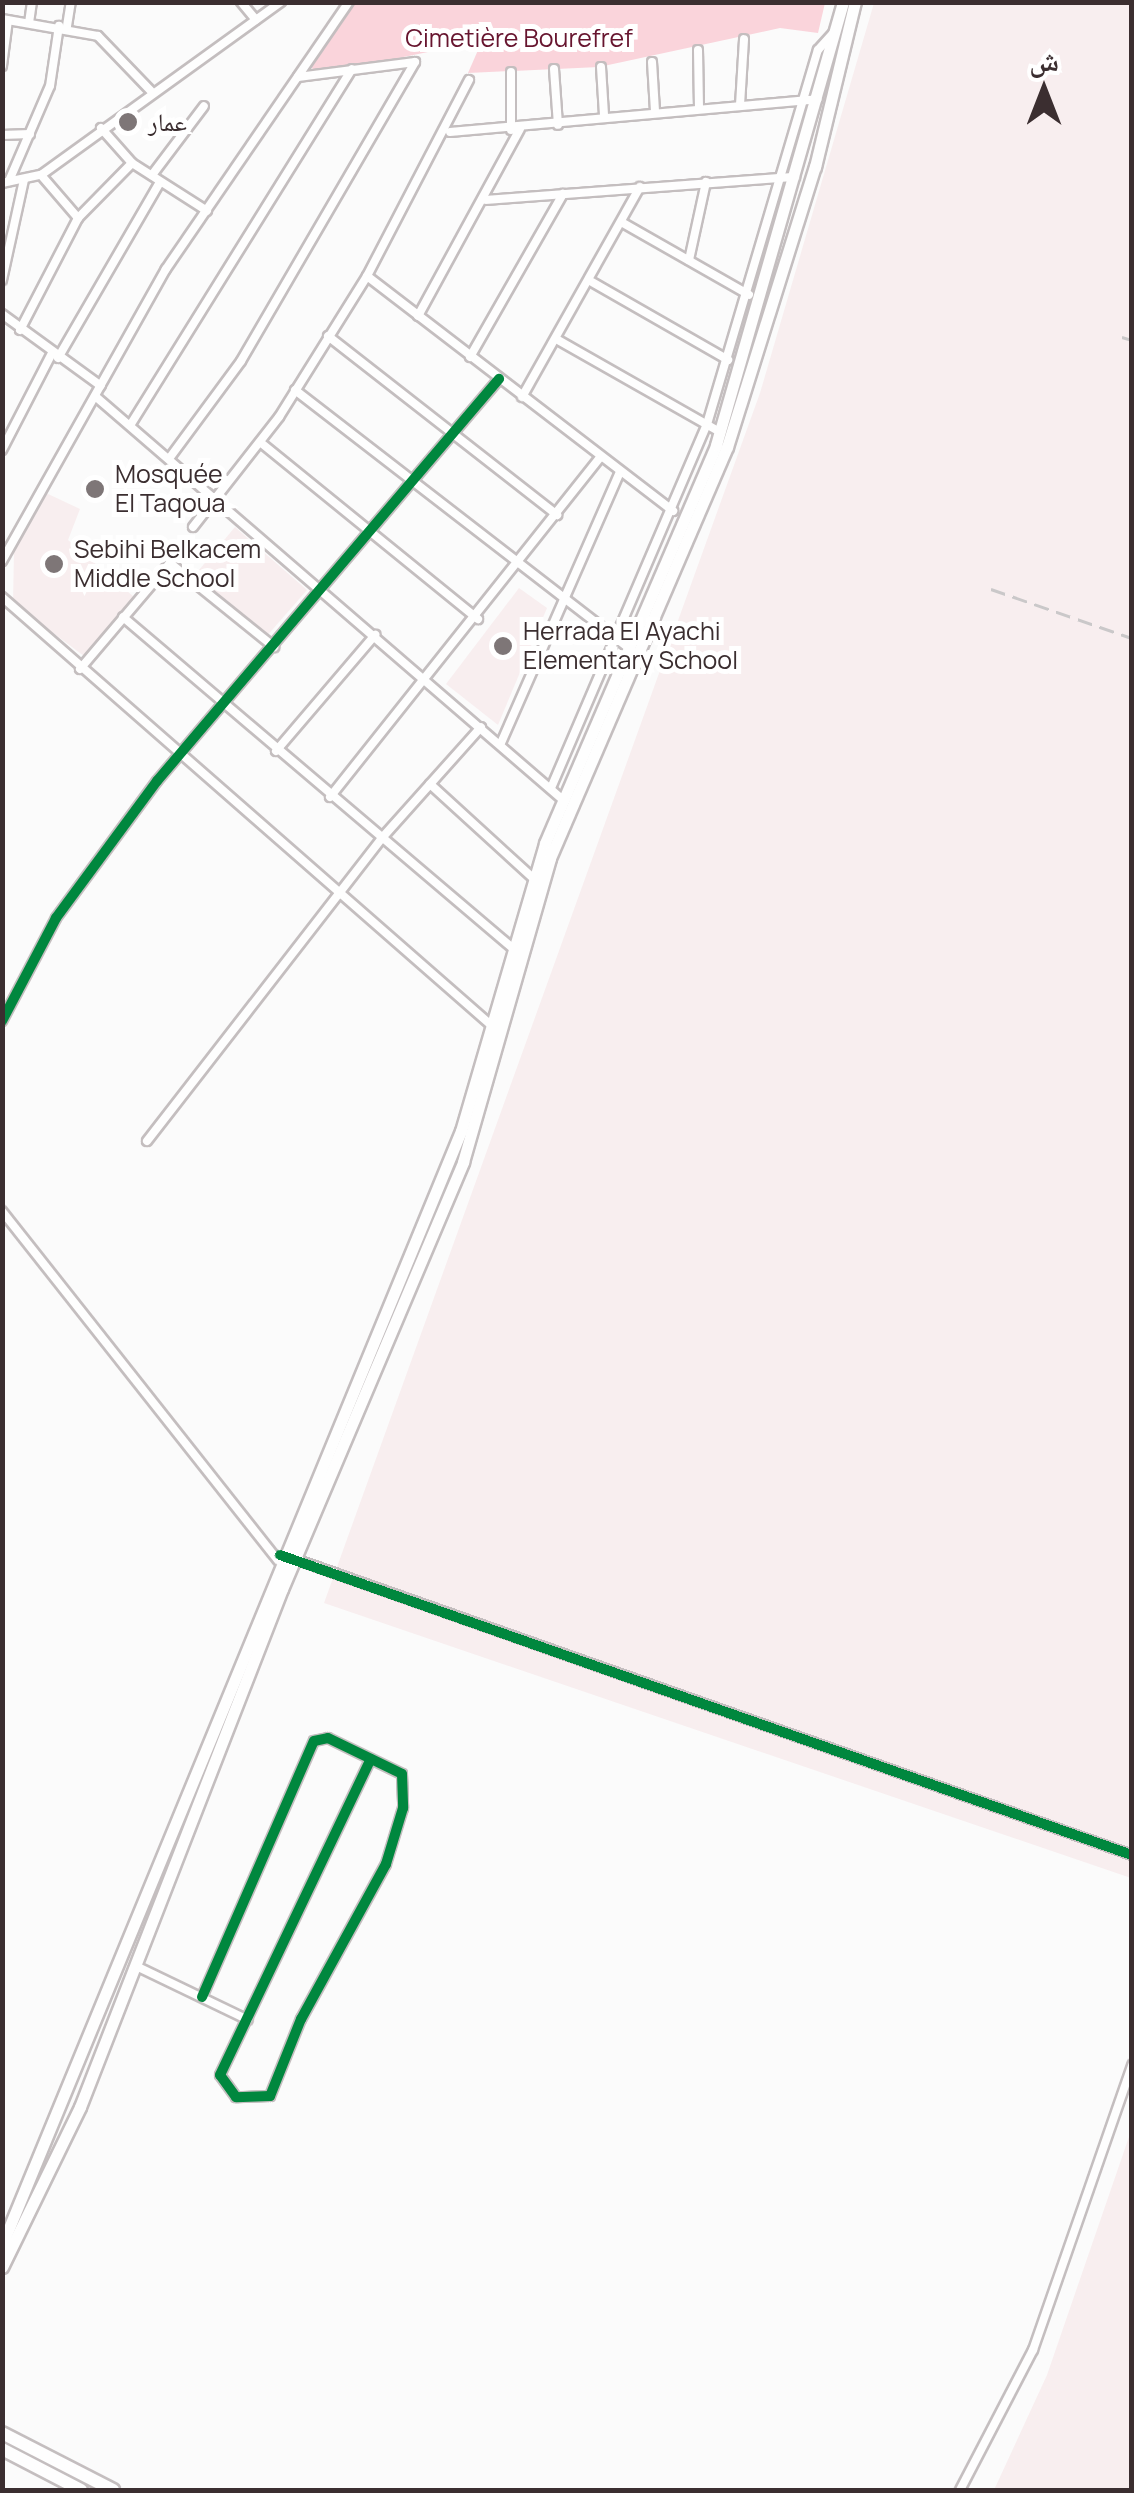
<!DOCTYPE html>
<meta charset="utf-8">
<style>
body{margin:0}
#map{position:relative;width:1134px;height:2493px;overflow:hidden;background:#fbfbfb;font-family:Manrope,"Noto Naskh Arabic",sans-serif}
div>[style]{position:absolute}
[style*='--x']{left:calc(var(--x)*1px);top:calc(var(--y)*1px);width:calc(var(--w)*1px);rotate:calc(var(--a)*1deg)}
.built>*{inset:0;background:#f8eeef}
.green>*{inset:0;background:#fad4db}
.roads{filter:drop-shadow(2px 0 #c4bebf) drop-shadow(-2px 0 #c4bebf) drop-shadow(0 2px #c4bebf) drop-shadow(0 -2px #c4bebf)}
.street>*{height:8px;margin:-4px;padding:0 4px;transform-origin:4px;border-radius:4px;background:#fefefe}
.secondary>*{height:11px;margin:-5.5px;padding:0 5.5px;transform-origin:5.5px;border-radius:5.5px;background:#fefefe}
.primary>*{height:12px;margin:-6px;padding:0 6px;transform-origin:6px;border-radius:6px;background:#fefefe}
.rail>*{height:2.5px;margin-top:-1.25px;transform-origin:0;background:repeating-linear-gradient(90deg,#cac8c9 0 15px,transparent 0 23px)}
.cycleway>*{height:10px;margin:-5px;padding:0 5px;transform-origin:5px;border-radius:5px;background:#00873e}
.dots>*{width:28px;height:28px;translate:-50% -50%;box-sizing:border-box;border:5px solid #fff;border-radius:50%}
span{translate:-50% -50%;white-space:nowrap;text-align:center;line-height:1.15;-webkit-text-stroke:10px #fff;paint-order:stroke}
.park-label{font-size:25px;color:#67152f}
.poi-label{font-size:25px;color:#3b2e30}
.left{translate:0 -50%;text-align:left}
.frame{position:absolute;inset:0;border:5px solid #3b2e30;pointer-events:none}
.north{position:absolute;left:994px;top:40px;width:100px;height:100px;-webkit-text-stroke:8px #fff;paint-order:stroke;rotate:0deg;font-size:28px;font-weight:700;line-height:40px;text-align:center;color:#3b2e30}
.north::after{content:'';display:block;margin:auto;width:35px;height:45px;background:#3b2e30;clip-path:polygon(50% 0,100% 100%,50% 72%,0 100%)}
</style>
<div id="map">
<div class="built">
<div style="clip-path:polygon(1013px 2px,1131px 3px,1131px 1878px,324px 1603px,760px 393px,874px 3px)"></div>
<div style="clip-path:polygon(46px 493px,80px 509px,68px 540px,134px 597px,84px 656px,13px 603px,14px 552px)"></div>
<div style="clip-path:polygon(235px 527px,307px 590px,266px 637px,194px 576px)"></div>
<div style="clip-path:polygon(519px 588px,547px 608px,498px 725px,446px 684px)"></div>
<div style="clip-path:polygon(1131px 2131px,1131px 2490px,994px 2490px,1047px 2375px)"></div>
</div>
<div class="green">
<div style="clip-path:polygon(354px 3px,825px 3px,818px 33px,780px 28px,599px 67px,468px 73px,482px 41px,315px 75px,311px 65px)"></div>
</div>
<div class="roads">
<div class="street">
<div style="--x:241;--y:2;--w:23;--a:50"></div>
<div style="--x:2;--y:19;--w:97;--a:10"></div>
<div style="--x:98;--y:36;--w:76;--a:46.1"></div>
<div style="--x:29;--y:23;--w:21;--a:-82"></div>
<div style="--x:67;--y:26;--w:24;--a:-81"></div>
<div style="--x:698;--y:50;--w:58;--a:89"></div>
<div style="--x:652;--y:62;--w:49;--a:86.5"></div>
<div style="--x:2;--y:66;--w:46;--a:-82.6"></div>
<div style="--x:601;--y:67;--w:48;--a:86.4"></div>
<div style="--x:554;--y:69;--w:56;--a:85.9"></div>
<div style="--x:740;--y:105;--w:66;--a:-86.5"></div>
<div style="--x:101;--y:128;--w:47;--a:48.5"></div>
<div style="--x:132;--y:163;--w:89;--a:32.6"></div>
<div style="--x:511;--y:130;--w:58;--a:-90"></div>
<div style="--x:450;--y:132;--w:369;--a:-5.1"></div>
<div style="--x:2;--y:135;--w:28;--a:-2"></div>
<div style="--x:41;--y:175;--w:57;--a:49.3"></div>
<div style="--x:152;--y:175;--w:86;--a:-53"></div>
<div style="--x:9;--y:181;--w:103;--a:-66.7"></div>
<div style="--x:50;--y:86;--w:61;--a:-81.5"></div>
<div style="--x:2;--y:183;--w:40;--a:-12"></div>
<div style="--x:41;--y:175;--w:296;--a:-35.8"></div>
<div style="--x:486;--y:200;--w:310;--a:-4.3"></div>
<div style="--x:623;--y:223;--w:145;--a:29.7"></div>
<div style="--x:689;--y:260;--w:80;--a:-77.7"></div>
<div style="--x:367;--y:276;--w:386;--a:37.5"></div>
<div style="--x:2;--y:280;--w:102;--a:-77.6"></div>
<div style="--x:592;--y:282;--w:157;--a:29.8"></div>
<div style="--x:2;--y:314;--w:122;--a:36"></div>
<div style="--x:418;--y:316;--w:213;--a:-61.4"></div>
<div style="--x:20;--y:330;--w:126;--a:-62.6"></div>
<div style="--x:78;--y:218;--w:77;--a:-45.5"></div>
<div style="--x:328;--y:336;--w:291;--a:38"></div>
<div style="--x:558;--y:340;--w:186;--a:29.6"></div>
<div style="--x:470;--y:357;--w:188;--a:-60.3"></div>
<div style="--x:58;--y:358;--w:203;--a:-59.9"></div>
<div style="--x:295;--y:390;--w:425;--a:37.7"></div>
<div style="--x:95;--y:396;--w:618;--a:40.8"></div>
<div style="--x:522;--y:397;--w:241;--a:-60.7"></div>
<div style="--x:131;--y:424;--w:418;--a:-58.1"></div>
<div style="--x:260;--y:442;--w:281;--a:39.1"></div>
<div style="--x:2;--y:450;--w:109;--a:-62.7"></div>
<div style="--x:171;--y:456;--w:118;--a:-53.6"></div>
<div style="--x:241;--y:361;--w:346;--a:-59.8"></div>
<div style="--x:415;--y:62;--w:118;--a:172.7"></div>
<div style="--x:193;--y:527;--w:140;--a:-52"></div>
<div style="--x:279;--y:417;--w:166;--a:-58"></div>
<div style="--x:367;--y:276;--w:221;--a:-62.5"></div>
<div style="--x:2;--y:561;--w:335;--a:-60.7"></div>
<div style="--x:166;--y:269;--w:324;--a:-55.6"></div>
<div style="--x:2;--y:597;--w:651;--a:41.2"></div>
<div style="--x:123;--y:617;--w:516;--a:40.36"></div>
<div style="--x:80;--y:669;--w:139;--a:-49.7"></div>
<div style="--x:170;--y:563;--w:134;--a:38.9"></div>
<div style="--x:501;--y:743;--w:296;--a:-66.3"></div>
<div style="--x:276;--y:751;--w:153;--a:-49.5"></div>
<div style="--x:430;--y:784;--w:141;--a:42.4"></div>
<div style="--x:551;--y:788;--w:396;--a:-66.8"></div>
<div style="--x:707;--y:424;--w:390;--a:-73.5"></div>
<div style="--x:818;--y:50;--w:24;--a:-48"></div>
<div style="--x:330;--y:797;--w:434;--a:-51.5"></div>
<div style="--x:2;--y:1021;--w:116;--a:-62.3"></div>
<div style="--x:56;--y:918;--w:170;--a:-53.6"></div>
<div style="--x:157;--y:781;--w:528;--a:-49.61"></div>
<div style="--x:147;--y:1141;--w:382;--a:-52.2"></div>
<div style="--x:381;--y:839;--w:150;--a:-48.2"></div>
<div style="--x:2;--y:1211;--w:445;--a:51.7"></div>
<div style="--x:292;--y:1558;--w:891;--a:19.47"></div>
<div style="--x:136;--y:1966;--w:124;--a:25.7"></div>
<div style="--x:202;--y:1997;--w:279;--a:-66.4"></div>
<div style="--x:314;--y:1741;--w:14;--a:-12"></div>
<div style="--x:328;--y:1738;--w:82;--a:25.9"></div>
<div style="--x:402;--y:1774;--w:34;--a:88"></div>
<div style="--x:403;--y:1808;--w:59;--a:106.9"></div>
<div style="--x:386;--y:1864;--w:177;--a:118.7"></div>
<div style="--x:301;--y:2019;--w:83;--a:111.9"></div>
<div style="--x:270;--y:2096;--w:34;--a:178"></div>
<div style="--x:236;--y:2097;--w:27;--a:-126"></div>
<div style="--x:220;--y:2075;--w:350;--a:-64.5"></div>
<div style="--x:960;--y:2490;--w:158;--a:-62.5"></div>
<div style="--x:1033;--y:2350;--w:302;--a:-70.8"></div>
</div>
<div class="secondary">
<div style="--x:2;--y:2245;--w:1205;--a:-67.61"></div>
<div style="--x:461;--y:1131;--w:300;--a:-73.7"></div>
<div style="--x:545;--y:843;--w:433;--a:-66.7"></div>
<div style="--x:716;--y:445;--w:461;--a:-74"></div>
<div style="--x:2;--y:2267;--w:178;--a:-64"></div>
<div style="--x:80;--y:2107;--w:556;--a:-68.7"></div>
<div style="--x:282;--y:1589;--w:464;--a:-67"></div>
<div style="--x:463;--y:1162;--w:316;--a:-74"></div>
<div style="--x:550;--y:858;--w:447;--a:-66.7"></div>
<div style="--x:727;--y:447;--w:294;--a:-72.6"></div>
<div style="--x:815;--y:167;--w:170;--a:-76.4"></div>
</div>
<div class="primary">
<div style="--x:2;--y:2433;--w:125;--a:27.2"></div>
<div style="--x:2;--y:2449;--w:89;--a:27.4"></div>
</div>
</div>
<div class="rail">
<div style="--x:1130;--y:298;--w:2;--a:27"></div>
<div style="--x:1122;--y:337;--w:10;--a:17"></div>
<div style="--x:991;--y:589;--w:149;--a:19.2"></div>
</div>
<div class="cycleway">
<div style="--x:2;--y:1021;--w:116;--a:-62.3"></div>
<div style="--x:56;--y:918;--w:170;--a:-53.6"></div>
<div style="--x:157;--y:781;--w:528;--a:-49.61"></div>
<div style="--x:280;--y:1555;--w:903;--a:19.4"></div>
<div style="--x:202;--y:1997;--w:279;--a:-66.4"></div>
<div style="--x:314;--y:1741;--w:14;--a:-12"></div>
<div style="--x:328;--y:1738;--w:82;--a:25.9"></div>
<div style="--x:402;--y:1774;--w:34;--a:88"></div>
<div style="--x:403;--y:1808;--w:59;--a:106.9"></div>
<div style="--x:386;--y:1864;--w:177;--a:118.7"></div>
<div style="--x:301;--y:2019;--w:83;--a:111.9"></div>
<div style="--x:270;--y:2096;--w:34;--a:178"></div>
<div style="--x:236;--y:2097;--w:27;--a:-126"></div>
<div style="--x:220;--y:2075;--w:350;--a:-64.5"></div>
</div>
<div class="dots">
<div style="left:128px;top:122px;background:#7e7677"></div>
<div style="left:95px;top:489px;background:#7e7677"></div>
<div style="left:54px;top:564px;background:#7e7677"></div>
<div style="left:503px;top:646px;background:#7e7677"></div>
</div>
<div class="park-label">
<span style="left:519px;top:38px">Cimetière Bourefref</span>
</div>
<div class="poi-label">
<span class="left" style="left:148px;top:122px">عمار</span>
<span class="left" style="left:115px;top:489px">Mosquée<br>El Taqoua</span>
<span class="left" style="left:74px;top:564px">Sebihi Belkacem<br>Middle School</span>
<span class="left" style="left:523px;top:646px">Herrada El Ayachi<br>Elementary School</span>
</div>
<div class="frame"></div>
<div class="north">ش</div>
</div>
